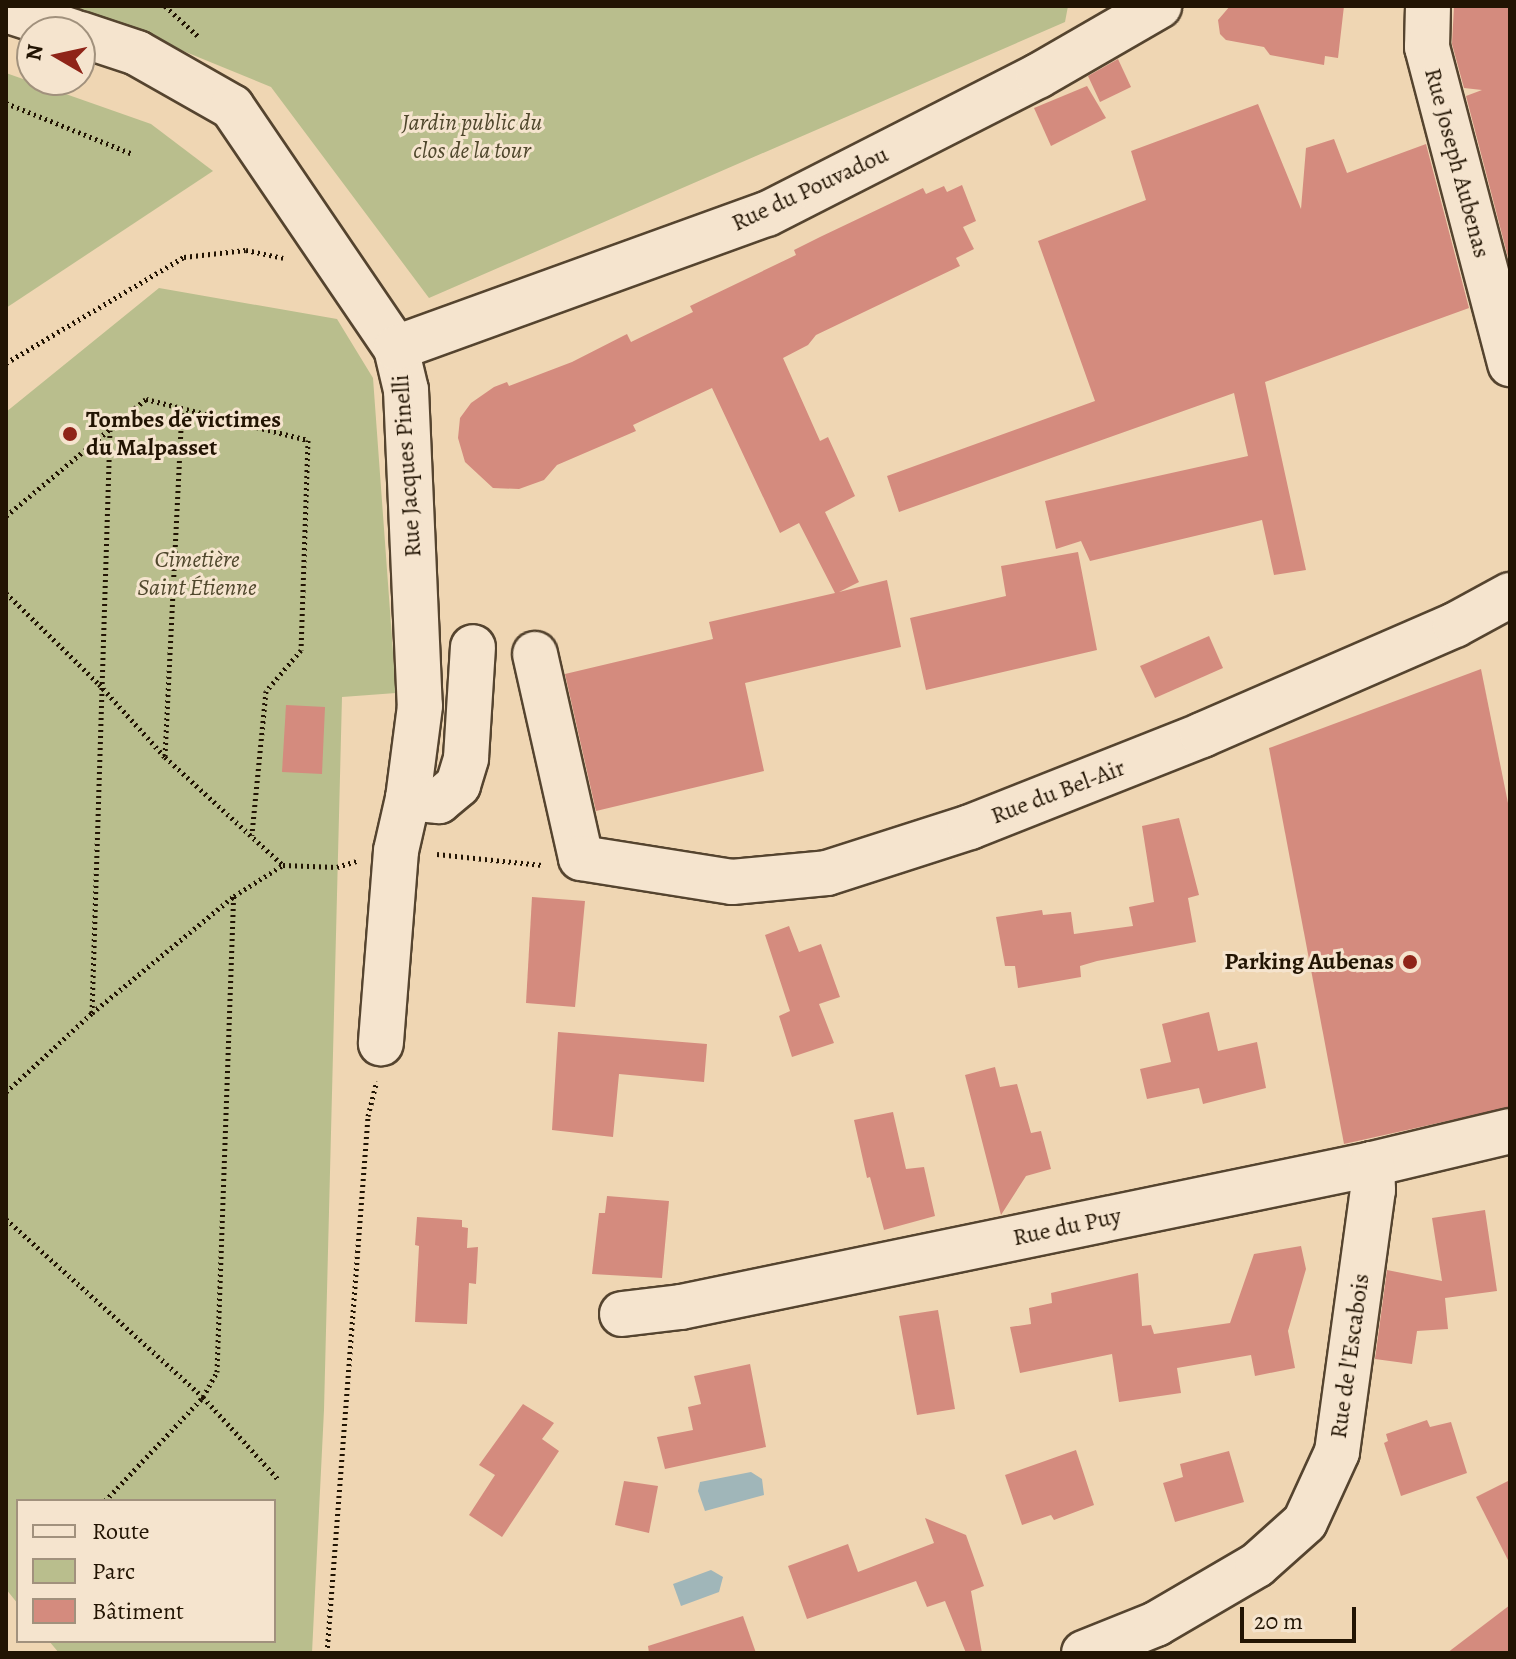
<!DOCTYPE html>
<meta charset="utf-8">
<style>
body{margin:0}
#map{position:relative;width:1516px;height:1659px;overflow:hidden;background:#efd6b3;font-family:Alegreya,serif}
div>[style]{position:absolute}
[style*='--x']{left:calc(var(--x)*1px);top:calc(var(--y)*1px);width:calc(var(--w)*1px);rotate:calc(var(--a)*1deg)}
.green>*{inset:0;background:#b9be8d}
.water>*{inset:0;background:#a0b6b9}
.building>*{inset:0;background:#d48b7e}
.path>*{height:5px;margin-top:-2.5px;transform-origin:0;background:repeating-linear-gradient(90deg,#221403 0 2px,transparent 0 6px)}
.roads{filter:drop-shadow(2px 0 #55442f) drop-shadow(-2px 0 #55442f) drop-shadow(0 2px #55442f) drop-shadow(0 -2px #55442f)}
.minor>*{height:44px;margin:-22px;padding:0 22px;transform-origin:22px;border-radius:22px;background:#f5e4ce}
.dots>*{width:22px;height:22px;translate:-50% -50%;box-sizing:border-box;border:4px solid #f5e4ce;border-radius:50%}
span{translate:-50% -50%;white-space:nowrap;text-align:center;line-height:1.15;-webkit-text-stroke:6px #f5e4ce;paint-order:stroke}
.park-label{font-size:24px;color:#4f472c;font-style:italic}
.street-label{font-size:24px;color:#221403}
.poi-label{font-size:24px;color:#221403;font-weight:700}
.left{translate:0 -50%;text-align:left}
.right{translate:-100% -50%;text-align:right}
.frame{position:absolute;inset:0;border:8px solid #221403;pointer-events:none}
.legend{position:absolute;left:16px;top:1499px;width:260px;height:144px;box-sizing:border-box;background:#f5e4ce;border:2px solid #a1917d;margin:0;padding:10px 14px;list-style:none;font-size:24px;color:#221403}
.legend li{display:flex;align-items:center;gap:16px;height:40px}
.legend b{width:40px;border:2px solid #a1917d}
.north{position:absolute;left:16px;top:16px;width:80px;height:80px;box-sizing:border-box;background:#f5e4ce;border:2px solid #a1917d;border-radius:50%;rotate:279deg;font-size:22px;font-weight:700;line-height:32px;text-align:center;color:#221403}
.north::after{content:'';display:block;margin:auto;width:28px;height:36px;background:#8f2418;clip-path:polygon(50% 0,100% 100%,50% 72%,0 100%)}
.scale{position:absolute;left:1240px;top:1607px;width:116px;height:36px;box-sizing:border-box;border:4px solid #221403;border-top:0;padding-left:10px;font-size:24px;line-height:28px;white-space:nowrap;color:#221403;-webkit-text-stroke:6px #f5e4ce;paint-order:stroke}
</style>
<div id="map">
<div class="green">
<div style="clip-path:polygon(73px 6px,1068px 6px,1065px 22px,429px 298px,271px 87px)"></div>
<div style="clip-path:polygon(6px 73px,151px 124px,213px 171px,6px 308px)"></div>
<div style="clip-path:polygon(159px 288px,337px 319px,373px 378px,396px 693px,342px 697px,324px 1410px,312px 1653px,59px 1653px,49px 1641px,274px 1641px,274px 1501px,18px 1501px,18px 1604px,6px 1589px,6px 412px)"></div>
</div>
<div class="water">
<div style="clip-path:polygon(751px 1472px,762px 1479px,764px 1495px,705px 1511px,698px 1491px,700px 1482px)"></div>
<div style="clip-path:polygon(711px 1570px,723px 1577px,719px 1592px,681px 1606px,673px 1584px)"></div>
</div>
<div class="building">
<div style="clip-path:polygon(1230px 6px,1344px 6px,1338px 58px,1325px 56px,1324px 65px,1270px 55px,1264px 47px,1226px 40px,1220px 34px,1218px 20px)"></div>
<div style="clip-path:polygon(1454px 6px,1510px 6px,1510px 265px,1466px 96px,1482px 90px,1464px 88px,1452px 44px)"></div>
<div style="clip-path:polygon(1118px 59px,1131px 87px,1100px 102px,1088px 76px)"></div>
<div style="clip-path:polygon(1087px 86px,1106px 118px,1051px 146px,1034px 108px)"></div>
<div style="clip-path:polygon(1258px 104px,1301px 209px,1306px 148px,1334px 139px,1347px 173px,1426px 144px,1469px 308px,1265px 382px,1306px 570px,1274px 575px,1262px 520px,1090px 561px,1081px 541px,1056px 549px,1045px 501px,1248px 456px,1234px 393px,899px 512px,887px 476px,1095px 401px,1038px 241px,1146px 200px,1131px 151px)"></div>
<div style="clip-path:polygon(962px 185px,976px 221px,963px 227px,974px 249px,956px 258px,960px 266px,816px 335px,808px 345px,783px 358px,820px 441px,828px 437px,855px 496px,825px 512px,859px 582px,839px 592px,887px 580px,901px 647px,745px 683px,764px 771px,596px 811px,565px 674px,713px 639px,709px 622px,835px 593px,799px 523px,780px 533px,712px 388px,633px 425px,636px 431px,557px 465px,544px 480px,519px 489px,493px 488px,465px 462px,458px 438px,460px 418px,471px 403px,494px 387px,507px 382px,509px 386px,572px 362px,627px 334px,631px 342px,693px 312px,690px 306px,796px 255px,794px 250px,820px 237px,923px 188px,926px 194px,944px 186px,947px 192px)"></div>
<div style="clip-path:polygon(1078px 552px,1097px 650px,926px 690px,910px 618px,1006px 596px,1001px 566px)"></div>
<div style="clip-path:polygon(1209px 636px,1223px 668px,1155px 698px,1140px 666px)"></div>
<div style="clip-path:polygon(1481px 669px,1510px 813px,1510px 1107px,1344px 1144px,1269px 748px)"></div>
<div style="clip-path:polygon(286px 705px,325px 707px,322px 774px,282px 772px)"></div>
<div style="clip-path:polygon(1179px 818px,1199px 895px,1188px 898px,1196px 942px,1097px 961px,1080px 966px,1081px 977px,1018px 988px,1015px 966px,1005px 966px,996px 917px,1042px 910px,1043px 915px,1071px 912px,1074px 934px,1133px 926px,1129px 907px,1154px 902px,1142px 826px)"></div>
<div style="clip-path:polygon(532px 897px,585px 901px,575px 1007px,526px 1003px)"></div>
<div style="clip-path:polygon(789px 926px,799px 952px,821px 944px,840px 997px,819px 1004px,834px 1043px,792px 1057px,779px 1016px,790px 1011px,765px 935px)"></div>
<div style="clip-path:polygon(1209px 1012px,1218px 1051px,1257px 1042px,1266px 1088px,1203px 1104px,1199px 1088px,1147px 1099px,1140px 1069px,1171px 1062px,1162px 1024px)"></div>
<div style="clip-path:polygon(558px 1032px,707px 1044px,704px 1082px,619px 1074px,613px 1137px,552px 1130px)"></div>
<div style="clip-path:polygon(995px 1067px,1000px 1087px,1017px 1084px,1031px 1133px,1041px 1131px,1051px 1169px,1026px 1176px,1001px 1215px,965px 1075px)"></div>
<div style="clip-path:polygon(893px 1112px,906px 1169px,924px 1167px,935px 1216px,884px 1230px,870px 1177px,867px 1178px,854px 1120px)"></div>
<div style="clip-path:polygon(607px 1196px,669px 1201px,662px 1278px,592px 1274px,599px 1213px,605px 1213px)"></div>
<div style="clip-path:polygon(1485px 1210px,1497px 1291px,1445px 1298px,1448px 1329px,1417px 1331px,1412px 1364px,1375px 1359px,1387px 1270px,1442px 1281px,1432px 1218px)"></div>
<div style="clip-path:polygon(417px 1217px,462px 1220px,462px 1227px,468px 1228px,467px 1248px,478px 1247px,476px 1284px,469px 1283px,467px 1324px,415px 1322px,419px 1246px,415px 1245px)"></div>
<div style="clip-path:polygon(1301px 1246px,1306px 1269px,1288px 1331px,1295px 1368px,1255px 1376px,1251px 1355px,1177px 1368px,1181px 1393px,1119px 1402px,1112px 1354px,1020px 1373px,1010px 1327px,1031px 1324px,1029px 1308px,1052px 1303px,1051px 1293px,1138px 1273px,1142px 1326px,1151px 1325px,1154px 1334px,1230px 1323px,1254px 1254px)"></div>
<div style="clip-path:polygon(938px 1310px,955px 1409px,917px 1415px,899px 1316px)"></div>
<div style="clip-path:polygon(750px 1364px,766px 1447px,665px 1469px,657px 1437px,693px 1430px,688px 1407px,701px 1404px,694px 1376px)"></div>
<div style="clip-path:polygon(523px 1404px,554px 1423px,542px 1439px,559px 1451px,502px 1537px,469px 1515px,495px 1475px,479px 1465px)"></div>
<div style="clip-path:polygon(1427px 1420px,1430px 1427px,1451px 1422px,1467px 1473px,1401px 1496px,1384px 1443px,1388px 1441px,1386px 1434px)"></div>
<div style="clip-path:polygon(1076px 1450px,1094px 1505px,1054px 1520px,1051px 1515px,1022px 1525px,1005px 1475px)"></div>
<div style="clip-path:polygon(1229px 1451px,1244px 1502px,1175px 1522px,1163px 1483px,1183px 1477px,1180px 1464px)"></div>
<div style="clip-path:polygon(1510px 1480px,1510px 1564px,1476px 1497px)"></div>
<div style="clip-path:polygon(624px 1481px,658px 1486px,649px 1533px,615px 1525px)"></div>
<div style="clip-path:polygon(925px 1518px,966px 1535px,984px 1586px,971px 1591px,982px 1653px,966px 1653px,945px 1601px,927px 1607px,916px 1581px,807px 1619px,788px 1566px,848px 1544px,858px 1572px,934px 1543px)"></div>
<div style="clip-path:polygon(1510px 1605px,1510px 1653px,1447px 1653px)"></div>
<div style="clip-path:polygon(743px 1616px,756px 1653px,649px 1653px,648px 1646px)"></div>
</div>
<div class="path">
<div style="--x:165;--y:6;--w:47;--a:42.4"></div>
<div style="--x:6;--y:103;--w:137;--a:21.9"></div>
<div style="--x:6;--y:363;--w:207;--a:-30.8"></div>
<div style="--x:184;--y:257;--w:62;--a:-6.4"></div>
<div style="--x:246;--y:250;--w:38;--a:12"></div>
<div style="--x:6;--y:516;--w:182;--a:-39.9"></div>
<div style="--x:146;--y:399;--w:167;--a:14.2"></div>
<div style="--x:308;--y:440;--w:210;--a:91.9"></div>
<div style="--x:301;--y:650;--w:54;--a:130.5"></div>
<div style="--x:266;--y:691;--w:145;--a:95.6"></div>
<div style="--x:6;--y:593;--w:130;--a:44.4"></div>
<div style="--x:99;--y:684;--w:98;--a:47.9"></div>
<div style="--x:165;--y:757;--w:160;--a:42.5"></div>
<div style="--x:283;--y:865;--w:54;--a:2.1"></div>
<div style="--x:337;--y:867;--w:21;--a:-17"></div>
<div style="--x:165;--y:756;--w:348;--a:-87.2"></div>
<div style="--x:437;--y:854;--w:106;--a:6"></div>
<div style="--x:92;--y:1013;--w:583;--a:-88.23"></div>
<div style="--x:6;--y:1092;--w:117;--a:-42.6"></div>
<div style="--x:92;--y:1013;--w:184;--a:-39.5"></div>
<div style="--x:234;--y:896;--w:58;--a:-32.3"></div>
<div style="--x:6;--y:1219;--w:266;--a:42.1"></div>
<div style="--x:203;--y:1397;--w:111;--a:47.6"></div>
<div style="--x:105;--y:1501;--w:143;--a:-46.7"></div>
<div style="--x:203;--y:1397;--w:29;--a:-61"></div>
<div style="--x:217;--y:1372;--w:476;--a:-88"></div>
<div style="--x:327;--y:1653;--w:539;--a:-85.63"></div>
<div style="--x:368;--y:1116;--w:36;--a:-76"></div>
</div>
<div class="roads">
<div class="minor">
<div style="--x:1428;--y:6;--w:41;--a:91.4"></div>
<div style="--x:1427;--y:47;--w:328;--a:75.3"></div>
<div style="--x:6;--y:10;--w:71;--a:17.9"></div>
<div style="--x:80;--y:34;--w:60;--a:18.4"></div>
<div style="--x:137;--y:53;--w:109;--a:29.6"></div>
<div style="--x:232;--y:107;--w:292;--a:55.8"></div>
<div style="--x:396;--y:348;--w:43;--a:76.6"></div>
<div style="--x:406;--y:390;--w:316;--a:87.5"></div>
<div style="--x:420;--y:706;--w:93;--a:97.4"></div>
<div style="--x:408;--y:798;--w:54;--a:102.8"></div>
<div style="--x:396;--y:851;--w:193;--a:94.5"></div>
<div style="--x:396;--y:348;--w:394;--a:-19.9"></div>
<div style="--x:767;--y:214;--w:304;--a:-27"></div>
<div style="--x:1038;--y:76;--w:140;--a:-30"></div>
<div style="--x:535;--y:654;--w:209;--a:77.3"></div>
<div style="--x:581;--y:858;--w:153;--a:9"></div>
<div style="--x:732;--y:882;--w:95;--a:-5.4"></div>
<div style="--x:827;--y:873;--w:150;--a:-17.8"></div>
<div style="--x:970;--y:827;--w:250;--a:-21.6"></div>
<div style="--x:1202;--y:735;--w:276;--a:-23.5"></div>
<div style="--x:1455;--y:625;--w:63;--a:-28.6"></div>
<div style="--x:408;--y:798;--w:31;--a:6"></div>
<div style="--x:439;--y:801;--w:25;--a:-40"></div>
<div style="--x:458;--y:785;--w:28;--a:-73"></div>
<div style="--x:466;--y:758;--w:111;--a:-86.4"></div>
<div style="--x:622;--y:1314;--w:59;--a:-6.8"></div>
<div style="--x:681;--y:1307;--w:706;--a:-11.69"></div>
<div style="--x:1372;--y:1164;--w:142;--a:-13.4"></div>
<div style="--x:1084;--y:1653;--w:78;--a:-21.9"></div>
<div style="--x:1156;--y:1624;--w:117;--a:-30.3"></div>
<div style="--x:1257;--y:1565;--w:64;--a:-41.9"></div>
<div style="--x:1305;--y:1522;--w:77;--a:-65.4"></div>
<div style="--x:1337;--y:1452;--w:264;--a:-82.2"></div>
<div style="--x:1373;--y:1190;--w:26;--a:-92"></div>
</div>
</div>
<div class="dots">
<div style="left:70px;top:434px;background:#8f2418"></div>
<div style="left:1410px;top:962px;background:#8f2418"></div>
</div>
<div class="park-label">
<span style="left:472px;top:137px">Jardin public du<br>clos de la tour</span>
<span style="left:197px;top:574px">Cimetière<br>Saint Étienne</span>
</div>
<div class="street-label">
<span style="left:1457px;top:163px;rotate:75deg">Rue Joseph Aubenas</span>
<span style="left:810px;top:189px;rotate:-25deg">Rue du Pouvadou</span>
<span style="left:407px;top:466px;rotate:-94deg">Rue Jacques Pinelli</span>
<span style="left:1058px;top:792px;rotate:-21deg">Rue du Bel-Air</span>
<span style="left:1067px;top:1227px;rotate:-12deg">Rue du Puy</span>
<span style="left:1350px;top:1356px;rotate:-82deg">Rue de l'Escabois</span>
</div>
<div class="poi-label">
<span class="left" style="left:86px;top:434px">Tombes de victimes<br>du Malpasset</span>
<span class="right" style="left:1394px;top:962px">Parking Aubenas</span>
</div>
<div class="frame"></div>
<ul class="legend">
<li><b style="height:10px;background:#f5e4ce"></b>Route</li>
<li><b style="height:22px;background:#b9be8d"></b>Parc</li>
<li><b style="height:22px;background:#d48b7e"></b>Bâtiment</li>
</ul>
<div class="north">N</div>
<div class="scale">20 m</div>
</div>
